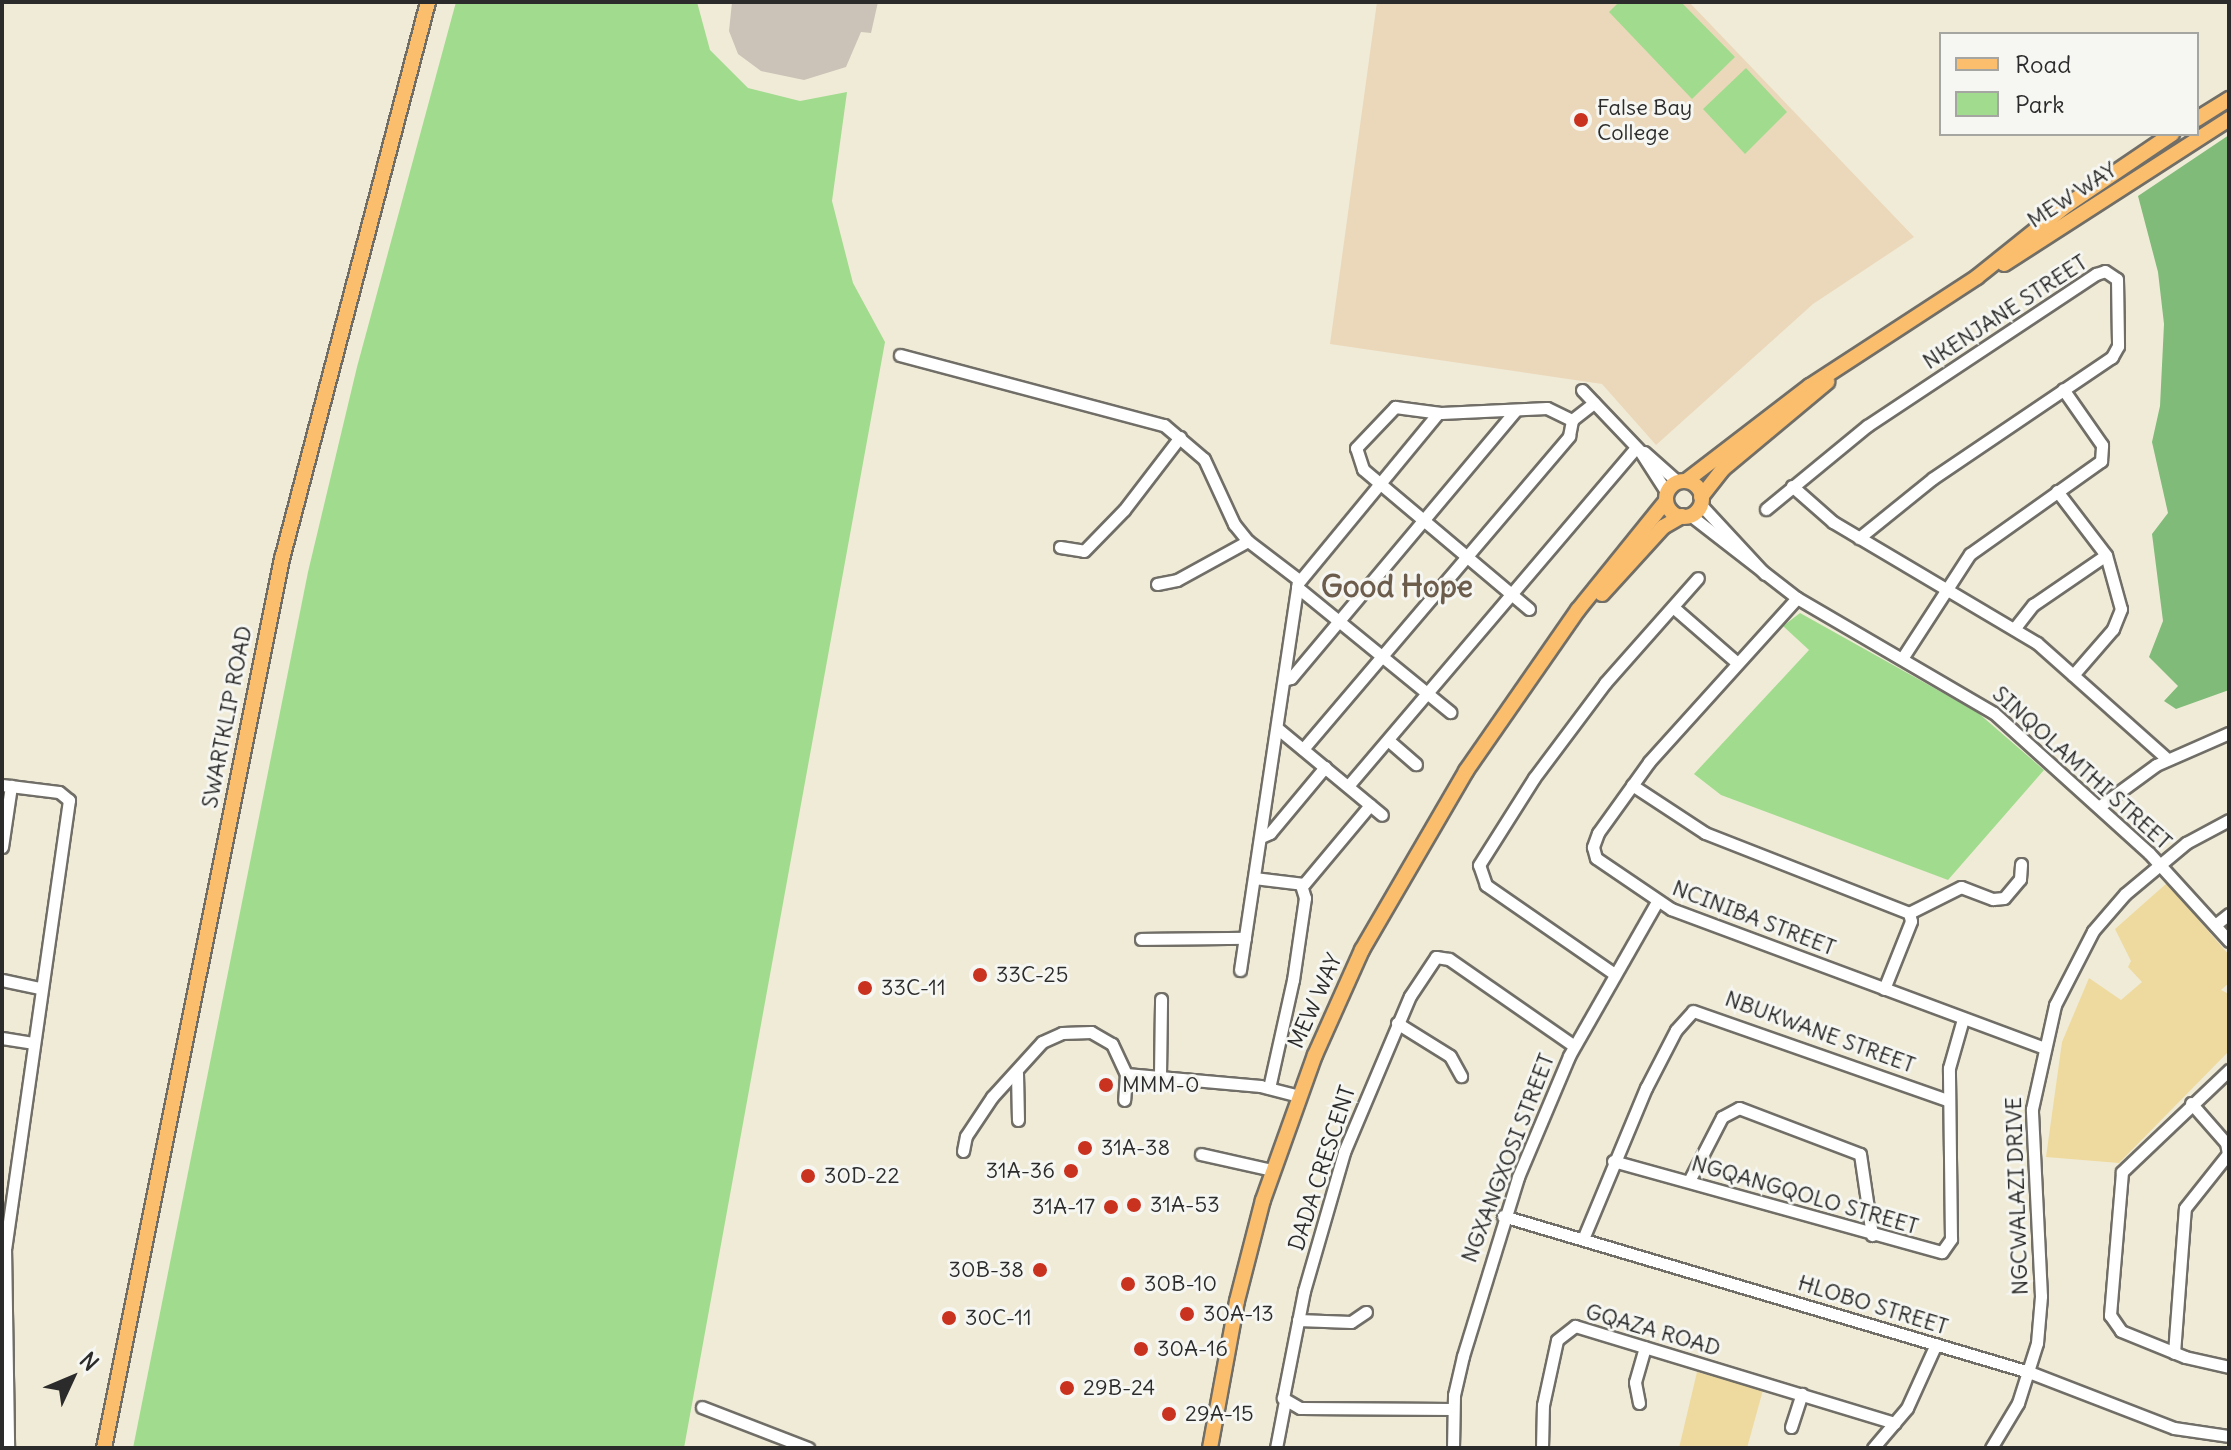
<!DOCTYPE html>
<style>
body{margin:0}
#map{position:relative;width:2231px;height:1450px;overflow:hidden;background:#f0ebd7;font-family:Delius,sans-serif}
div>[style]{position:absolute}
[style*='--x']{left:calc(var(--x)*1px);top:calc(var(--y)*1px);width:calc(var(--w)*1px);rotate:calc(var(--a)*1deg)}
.built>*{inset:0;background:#ebd8ba}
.industrial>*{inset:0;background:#cbc3b8}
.green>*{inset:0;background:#a1db8e}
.forest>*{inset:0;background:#80bb79}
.sand>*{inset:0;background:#eeda9e}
.roads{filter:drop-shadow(2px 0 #706e67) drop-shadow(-2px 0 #706e67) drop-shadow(0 2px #706e67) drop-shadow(0 -2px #706e67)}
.minor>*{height:11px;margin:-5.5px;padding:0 5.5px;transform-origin:5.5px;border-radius:5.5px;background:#fff}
.major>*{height:14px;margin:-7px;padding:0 7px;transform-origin:7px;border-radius:7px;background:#fabe6d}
.major>.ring{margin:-7px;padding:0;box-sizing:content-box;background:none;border:14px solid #fabe6d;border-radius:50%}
.dots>*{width:22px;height:22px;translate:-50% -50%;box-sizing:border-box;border:4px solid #f6f6f2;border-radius:50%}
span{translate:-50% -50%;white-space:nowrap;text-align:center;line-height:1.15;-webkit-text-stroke:6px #f6f6f2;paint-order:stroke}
.poi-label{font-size:22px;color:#2b2b2b}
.left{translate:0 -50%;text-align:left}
.right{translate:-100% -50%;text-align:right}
.street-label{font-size:22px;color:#2b2b2b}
.district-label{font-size:30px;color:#6c5c4c;font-weight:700}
.frame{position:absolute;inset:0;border:4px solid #2b2b2b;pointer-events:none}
.legend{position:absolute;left:1939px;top:32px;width:260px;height:104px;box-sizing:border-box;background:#f6f6f2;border:2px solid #a5a5a2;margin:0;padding:10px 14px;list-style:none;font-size:24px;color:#2b2b2b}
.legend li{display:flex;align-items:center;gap:16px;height:40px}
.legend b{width:40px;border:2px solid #a5a5a2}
.north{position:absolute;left:32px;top:1338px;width:80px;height:80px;-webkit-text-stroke:6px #f6f6f2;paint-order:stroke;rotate:46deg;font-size:22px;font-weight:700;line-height:32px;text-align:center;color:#2b2b2b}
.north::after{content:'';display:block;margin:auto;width:28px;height:36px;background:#2b2b2b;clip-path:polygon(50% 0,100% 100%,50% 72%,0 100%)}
</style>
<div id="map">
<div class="built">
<div style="clip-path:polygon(1377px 2px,1689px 2px,1914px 237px,1813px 304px,1656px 445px,1602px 384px,1330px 344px)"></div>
</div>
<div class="industrial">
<div style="clip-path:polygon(732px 2px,878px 2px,871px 33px,861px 32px,846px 67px,804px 80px,761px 71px,738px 54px,729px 31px)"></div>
</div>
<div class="green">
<div style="clip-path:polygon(456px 2px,697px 2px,710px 50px,748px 88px,800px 101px,847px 92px,832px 201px,853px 283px,885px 342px,684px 1448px,133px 1448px,308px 572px,357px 367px)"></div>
<div style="clip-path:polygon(1619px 2px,1681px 2px,1735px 57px,1692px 99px,1609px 12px)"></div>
<div style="clip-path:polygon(1746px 68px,1787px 112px,1745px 154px,1703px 109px)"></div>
<div style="clip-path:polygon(1800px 613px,1977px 712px,2044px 770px,1948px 880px,1721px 795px,1694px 774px,1809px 650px,1783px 626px)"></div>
</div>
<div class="forest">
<div style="clip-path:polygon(2229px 135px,2229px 690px,2176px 709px,2164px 701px,2178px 686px,2149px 657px,2163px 621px,2152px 534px,2168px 513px,2152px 442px,2160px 406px,2164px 324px,2158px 272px,2138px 196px)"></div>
</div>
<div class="sand">
<div style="clip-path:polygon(2167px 883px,2229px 955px,2229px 983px,2221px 990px,2229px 994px,2229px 1051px,2119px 1163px,2046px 1157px,2062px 1042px,2089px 978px,2121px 1000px,2142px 982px,2128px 967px,2131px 961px,2115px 929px)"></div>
<div style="clip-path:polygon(1697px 1372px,1763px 1390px,1747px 1448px,1679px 1448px)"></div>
</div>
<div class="roads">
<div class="minor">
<div style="--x:900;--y:355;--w:273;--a:14.9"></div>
<div style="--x:1164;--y:425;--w:52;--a:40.4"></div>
<div style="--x:1204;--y:459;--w:72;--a:65.2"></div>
<div style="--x:1234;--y:524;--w:22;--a:51"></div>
<div style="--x:1248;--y:541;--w:64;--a:37.4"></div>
<div style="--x:1582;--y:390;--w:84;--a:46.4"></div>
<div style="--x:1640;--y:451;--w:50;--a:57.3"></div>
<div style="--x:1644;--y:452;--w:45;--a:41.4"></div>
<div style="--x:1792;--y:486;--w:55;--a:41.3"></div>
<div style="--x:1833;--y:522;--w:237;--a:30.7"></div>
<div style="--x:2037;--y:643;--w:174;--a:41.7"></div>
<div style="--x:2057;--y:491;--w:81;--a:52.6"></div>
<div style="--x:2106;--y:555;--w:56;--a:74.5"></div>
<div style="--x:2121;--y:609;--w:22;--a:112"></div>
<div style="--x:2113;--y:629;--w:61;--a:131"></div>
<div style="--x:1701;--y:505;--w:94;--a:47.2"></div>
<div style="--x:1766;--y:509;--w:131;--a:-39.4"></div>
<div style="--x:1867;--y:426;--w:275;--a:-33.6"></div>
<div style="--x:2096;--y:274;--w:9;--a:-18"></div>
<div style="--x:2105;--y:271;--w:14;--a:34"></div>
<div style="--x:2117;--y:279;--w:67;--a:89.1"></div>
<div style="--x:2118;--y:346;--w:13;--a:119"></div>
<div style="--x:2112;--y:357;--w:217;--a:145.9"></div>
<div style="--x:1932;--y:479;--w:94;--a:141.1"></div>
<div style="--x:1690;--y:515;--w:135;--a:37.8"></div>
<div style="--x:1797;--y:598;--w:228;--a:30.3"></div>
<div style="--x:1994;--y:713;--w:209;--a:42.1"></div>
<div style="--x:2149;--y:853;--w:119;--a:47.7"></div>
<div style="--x:1060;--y:547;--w:24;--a:9"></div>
<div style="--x:1084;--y:551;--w:57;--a:-45.7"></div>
<div style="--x:1124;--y:510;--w:92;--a:-52.5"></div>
<div style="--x:1157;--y:584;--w:20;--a:-11"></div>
<div style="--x:1177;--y:580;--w:81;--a:-28.8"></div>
<div style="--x:1297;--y:587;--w:198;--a:39.2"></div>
<div style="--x:1797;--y:598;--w:221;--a:132.1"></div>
<div style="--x:1649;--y:762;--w:87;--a:125.7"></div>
<div style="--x:1598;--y:833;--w:15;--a:110"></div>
<div style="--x:1593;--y:847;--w:11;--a:75"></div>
<div style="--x:1596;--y:858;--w:91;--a:34.2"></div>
<div style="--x:1671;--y:909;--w:396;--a:20.4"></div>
<div style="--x:1673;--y:607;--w:84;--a:41.1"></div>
<div style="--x:1529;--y:609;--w:217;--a:-139.9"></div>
<div style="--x:1363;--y:469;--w:22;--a:-108"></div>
<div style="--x:1356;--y:448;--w:57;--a:-46.4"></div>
<div style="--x:1395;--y:407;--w:46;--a:7.4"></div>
<div style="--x:1441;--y:413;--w:106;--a:-2.7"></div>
<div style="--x:1547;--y:408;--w:28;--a:26"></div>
<div style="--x:1572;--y:420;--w:28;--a:-38"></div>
<div style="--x:2014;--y:629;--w:31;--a:-52"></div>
<div style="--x:2033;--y:605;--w:88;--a:-34.4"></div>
<div style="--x:1903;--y:657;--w:123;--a:-57"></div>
<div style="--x:1970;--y:554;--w:161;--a:-35.4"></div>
<div style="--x:2101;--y:461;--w:16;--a:-86"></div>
<div style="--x:2102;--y:445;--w:68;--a:-124.9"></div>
<div style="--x:1284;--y:680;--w:7;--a:-16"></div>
<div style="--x:1291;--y:678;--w:350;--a:-50"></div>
<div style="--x:1277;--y:728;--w:136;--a:39.6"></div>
<div style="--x:1388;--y:740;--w:37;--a:41"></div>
<div style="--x:1303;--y:749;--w:411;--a:-49.6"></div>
<div style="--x:1569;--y:436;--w:16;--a:-79"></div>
<div style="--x:2;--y:785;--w:57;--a:7"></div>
<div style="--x:59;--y:792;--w:13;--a:39"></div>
<div style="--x:69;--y:800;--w:452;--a:98.1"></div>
<div style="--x:5;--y:1247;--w:201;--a:89.1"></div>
<div style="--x:1632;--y:785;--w:87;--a:33.3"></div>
<div style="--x:1705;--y:833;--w:219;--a:21.4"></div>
<div style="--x:1348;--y:786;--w:444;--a:-49.6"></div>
<div style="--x:2100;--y:806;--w:69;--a:-36.2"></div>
<div style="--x:2156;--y:765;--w:80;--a:-23.7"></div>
<div style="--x:1261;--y:837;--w:10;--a:-24"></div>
<div style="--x:1270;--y:833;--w:86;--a:-50.2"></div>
<div style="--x:2;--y:847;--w:62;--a:-81.6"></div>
<div style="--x:1254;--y:878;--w:50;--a:6.8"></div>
<div style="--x:1304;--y:884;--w:103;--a:-50.1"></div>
<div style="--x:1909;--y:913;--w:58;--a:-26.6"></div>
<div style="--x:1961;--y:887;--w:34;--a:21"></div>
<div style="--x:1993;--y:899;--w:11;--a:-5"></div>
<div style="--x:2004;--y:898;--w:25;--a:-50"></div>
<div style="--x:2020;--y:879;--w:15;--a:-86"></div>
<div style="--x:2215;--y:925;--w:18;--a:-38"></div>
<div style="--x:1141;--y:939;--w:104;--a:-0.6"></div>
<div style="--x:1240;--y:970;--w:391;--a:-81.5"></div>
<div style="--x:1298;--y:583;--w:220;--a:-50.5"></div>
<div style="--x:1613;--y:973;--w:155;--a:-145.3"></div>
<div style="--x:1486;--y:885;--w:21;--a:-109"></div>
<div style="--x:1479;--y:865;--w:103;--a:-57.7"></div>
<div style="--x:1534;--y:778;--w:119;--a:-53.2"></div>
<div style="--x:1605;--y:683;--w:140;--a:-48.5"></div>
<div style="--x:2;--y:980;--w:40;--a:12"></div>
<div style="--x:1884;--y:989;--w:73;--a:-68.3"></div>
<div style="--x:1911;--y:921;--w:8;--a:-104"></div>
<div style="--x:1397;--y:1023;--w:62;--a:31.9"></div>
<div style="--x:1450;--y:1056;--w:23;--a:61"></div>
<div style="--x:2;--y:1038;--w:31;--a:9"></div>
<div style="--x:2229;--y:1070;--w:148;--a:136.4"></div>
<div style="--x:2122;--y:1172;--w:144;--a:94.8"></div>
<div style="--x:2110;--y:1315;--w:19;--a:55"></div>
<div style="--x:2121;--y:1331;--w:69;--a:22.1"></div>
<div style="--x:2185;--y:1357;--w:45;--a:12.8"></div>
<div style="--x:1017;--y:1073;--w:47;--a:88.8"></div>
<div style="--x:1126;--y:1074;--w:135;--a:5.1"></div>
<div style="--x:1260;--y:1086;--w:40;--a:14.4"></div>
<div style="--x:1160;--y:1075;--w:76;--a:-89.2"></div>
<div style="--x:1269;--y:1088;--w:111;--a:-77.5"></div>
<div style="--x:1293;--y:980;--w:83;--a:-81.7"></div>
<div style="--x:1305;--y:898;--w:14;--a:-107"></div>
<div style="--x:963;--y:1151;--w:15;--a:-79"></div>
<div style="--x:966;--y:1136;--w:47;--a:-56.3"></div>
<div style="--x:992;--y:1097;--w:74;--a:-47.7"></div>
<div style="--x:1042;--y:1042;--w:22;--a:-24"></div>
<div style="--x:1062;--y:1033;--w:29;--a:-2"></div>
<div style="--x:1091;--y:1032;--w:24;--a:30"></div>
<div style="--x:1112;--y:1044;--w:33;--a:65"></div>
<div style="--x:1126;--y:1074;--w:26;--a:94"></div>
<div style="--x:1201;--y:1154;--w:73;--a:12.7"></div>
<div style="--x:1613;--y:1161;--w:341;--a:15.5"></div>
<div style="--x:1942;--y:1252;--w:16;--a:-55"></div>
<div style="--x:1951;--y:1239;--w:171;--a:-90.7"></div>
<div style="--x:1949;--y:1068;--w:51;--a:-74.1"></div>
<div style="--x:1689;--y:1181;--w:72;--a:-62.7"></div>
<div style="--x:1722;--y:1117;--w:19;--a:-28"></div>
<div style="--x:1739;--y:1108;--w:129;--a:20.8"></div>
<div style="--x:1860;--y:1154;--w:82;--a:81.6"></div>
<div style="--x:1503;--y:1216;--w:549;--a:16.52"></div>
<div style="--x:2029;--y:1372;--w:155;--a:21.1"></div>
<div style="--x:2174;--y:1428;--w:56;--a:8.3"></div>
<div style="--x:1583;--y:1239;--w:164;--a:-67.4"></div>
<div style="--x:1646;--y:1088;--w:65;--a:-62.7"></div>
<div style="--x:1676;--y:1030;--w:25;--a:-48"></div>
<div style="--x:1693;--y:1011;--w:269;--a:19.3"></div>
<div style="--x:1298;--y:1320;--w:53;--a:2.2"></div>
<div style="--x:1351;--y:1322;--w:18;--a:-34"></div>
<div style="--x:2174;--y:1353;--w:145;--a:-85.7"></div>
<div style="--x:2185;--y:1208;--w:69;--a:-51.5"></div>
<div style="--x:2228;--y:1154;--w:11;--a:-100"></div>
<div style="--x:2226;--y:1143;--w:53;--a:-131.2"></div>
<div style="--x:1639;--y:1403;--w:21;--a:-101"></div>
<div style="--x:1635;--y:1382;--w:36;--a:-74"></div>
<div style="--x:702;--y:1407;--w:114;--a:21.1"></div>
<div style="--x:1453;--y:1409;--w:153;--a:-179.6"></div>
<div style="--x:1300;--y:1408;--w:20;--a:-150"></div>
<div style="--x:1283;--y:1398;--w:109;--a:-78.9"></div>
<div style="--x:1304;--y:1291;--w:145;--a:-73.9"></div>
<div style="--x:1344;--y:1152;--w:169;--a:-67.1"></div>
<div style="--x:1410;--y:996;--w:47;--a:-56.3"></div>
<div style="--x:1436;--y:957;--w:13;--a:9"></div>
<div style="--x:1449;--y:959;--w:152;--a:34.8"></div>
<div style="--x:1791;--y:1427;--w:35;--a:-72"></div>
<div style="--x:1276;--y:1448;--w:48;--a:-79.2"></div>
<div style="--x:1453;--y:1448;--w:53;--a:-88.9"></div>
<div style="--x:1454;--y:1395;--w:40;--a:-77"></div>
<div style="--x:1463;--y:1356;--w:187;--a:-72.9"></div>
<div style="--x:1518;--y:1177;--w:131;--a:-67.1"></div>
<div style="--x:1569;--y:1056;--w:177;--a:-60.3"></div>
<div style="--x:1542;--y:1448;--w:43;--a:-88.7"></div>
<div style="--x:1543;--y:1405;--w:66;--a:-77.8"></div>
<div style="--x:1557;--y:1340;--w:23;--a:-38"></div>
<div style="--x:1575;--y:1326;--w:334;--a:16.9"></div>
<div style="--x:1873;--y:1448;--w:52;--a:-49.6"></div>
<div style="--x:1907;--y:1408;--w:70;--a:-65.6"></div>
<div style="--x:1991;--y:1448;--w:52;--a:-59"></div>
<div style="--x:2018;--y:1403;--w:63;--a:-72.4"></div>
<div style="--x:2037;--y:1343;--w:47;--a:-85.1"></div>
<div style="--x:2041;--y:1296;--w:187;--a:-92.8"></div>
<div style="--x:2032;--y:1109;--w:107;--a:-77.5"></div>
<div style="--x:2055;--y:1005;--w:83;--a:-62.8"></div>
<div style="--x:2093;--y:931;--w:49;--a:-49.1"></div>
<div style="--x:2125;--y:894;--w:80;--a:-39.9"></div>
<div style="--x:2186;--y:843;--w:49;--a:-28.1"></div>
</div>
<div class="major">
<div style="--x:2197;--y:119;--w:38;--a:-32"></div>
<div style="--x:2004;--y:264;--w:268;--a:-32.8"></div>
<div style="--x:1686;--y:481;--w:156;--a:-37.5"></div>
<div style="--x:1810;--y:386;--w:199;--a:-33.1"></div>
<div style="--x:1977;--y:277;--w:115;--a:-38.7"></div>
<div style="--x:2067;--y:205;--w:127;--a:-34.1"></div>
<div class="ring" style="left:1666px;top:481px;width:22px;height:22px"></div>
<div style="--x:1701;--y:497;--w:36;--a:-52"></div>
<div style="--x:1723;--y:469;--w:136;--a:-39.9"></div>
<div style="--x:1602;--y:594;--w:91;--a:-47.7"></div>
<div style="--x:1663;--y:527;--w:22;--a:-30"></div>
<div style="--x:104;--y:1448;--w:907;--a:-78.68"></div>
<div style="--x:282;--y:559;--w:576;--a:-75.31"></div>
<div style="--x:1210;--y:1448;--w:149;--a:-79.6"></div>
<div style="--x:1237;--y:1301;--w:104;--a:-75.6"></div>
<div style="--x:1263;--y:1200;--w:154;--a:-70.3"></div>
<div style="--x:1315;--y:1055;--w:115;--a:-65.9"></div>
<div style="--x:1362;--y:950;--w:207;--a:-59.8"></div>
<div style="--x:1466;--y:771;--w:196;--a:-55.2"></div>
<div style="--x:1578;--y:610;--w:140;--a:-51.1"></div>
</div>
</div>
<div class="dots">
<div style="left:1581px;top:120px;background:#c8321e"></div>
<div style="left:980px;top:975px;background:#c8321e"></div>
<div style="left:865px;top:988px;background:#c8321e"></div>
<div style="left:1106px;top:1085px;background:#c8321e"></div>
<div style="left:1085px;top:1148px;background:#c8321e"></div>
<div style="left:1071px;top:1171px;background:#c8321e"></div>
<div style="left:808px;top:1176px;background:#c8321e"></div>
<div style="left:1134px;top:1205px;background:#c8321e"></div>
<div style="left:1111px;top:1207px;background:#c8321e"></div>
<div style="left:1040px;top:1270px;background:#c8321e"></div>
<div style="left:1128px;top:1284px;background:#c8321e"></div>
<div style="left:1187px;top:1314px;background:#c8321e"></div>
<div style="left:949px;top:1318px;background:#c8321e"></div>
<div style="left:1141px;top:1349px;background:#c8321e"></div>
<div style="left:1067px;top:1388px;background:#c8321e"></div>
<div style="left:1169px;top:1414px;background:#c8321e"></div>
</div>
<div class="poi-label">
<span class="left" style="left:1597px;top:120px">False Bay<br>College</span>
<span class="left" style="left:996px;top:975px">33C-25</span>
<span class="left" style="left:881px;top:988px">33C-11</span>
<span class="left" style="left:1122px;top:1085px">MMM-0</span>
<span class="left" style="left:1101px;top:1148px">31A-38</span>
<span class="right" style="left:1055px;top:1171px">31A-36</span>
<span class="left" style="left:824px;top:1176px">30D-22</span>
<span class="left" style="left:1150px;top:1205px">31A-53</span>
<span class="right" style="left:1095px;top:1207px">31A-17</span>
<span class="right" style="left:1024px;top:1270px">30B-38</span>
<span class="left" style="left:1144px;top:1284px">30B-10</span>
<span class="left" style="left:1203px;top:1314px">30A-13</span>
<span class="left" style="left:965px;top:1318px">30C-11</span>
<span class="left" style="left:1157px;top:1349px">30A-16</span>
<span class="left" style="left:1083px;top:1388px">29B-24</span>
<span class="left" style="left:1185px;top:1414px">29A-15</span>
</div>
<div class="street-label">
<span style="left:2072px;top:195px;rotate:-33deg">MEW WAY</span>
<span style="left:2005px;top:312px;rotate:-33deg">NKENJANE STREET</span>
<span style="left:227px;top:717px;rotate:-79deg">SWARTKLIP ROAD</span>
<span style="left:2082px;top:768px;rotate:42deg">SINQOLAMTHI STREET</span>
<span style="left:1754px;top:918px;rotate:21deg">NCINIBA STREET</span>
<span style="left:1315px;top:1001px;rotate:-66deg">MEW WAY</span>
<span style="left:1820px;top:1032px;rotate:20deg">NBUKWANE STREET</span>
<span style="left:1508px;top:1158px;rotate:-69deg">NGXANGXOSI STREET</span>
<span style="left:1322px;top:1168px;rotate:-72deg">DADA CRESCENT</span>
<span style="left:1805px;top:1195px;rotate:16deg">NGQANGQOLO STREET</span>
<span style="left:2017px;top:1196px;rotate:-92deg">NGCWALAZI DRIVE</span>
<span style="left:1873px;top:1305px;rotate:17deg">HLOBO STREET</span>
<span style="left:1653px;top:1330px;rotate:16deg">GQAZA ROAD</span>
</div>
<div class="district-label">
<span style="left:1397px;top:586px">Good Hope</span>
</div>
<div class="frame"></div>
<ul class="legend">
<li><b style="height:10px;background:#fabe6d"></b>Road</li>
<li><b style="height:22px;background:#a1db8e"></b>Park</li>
</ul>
<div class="north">N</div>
</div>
